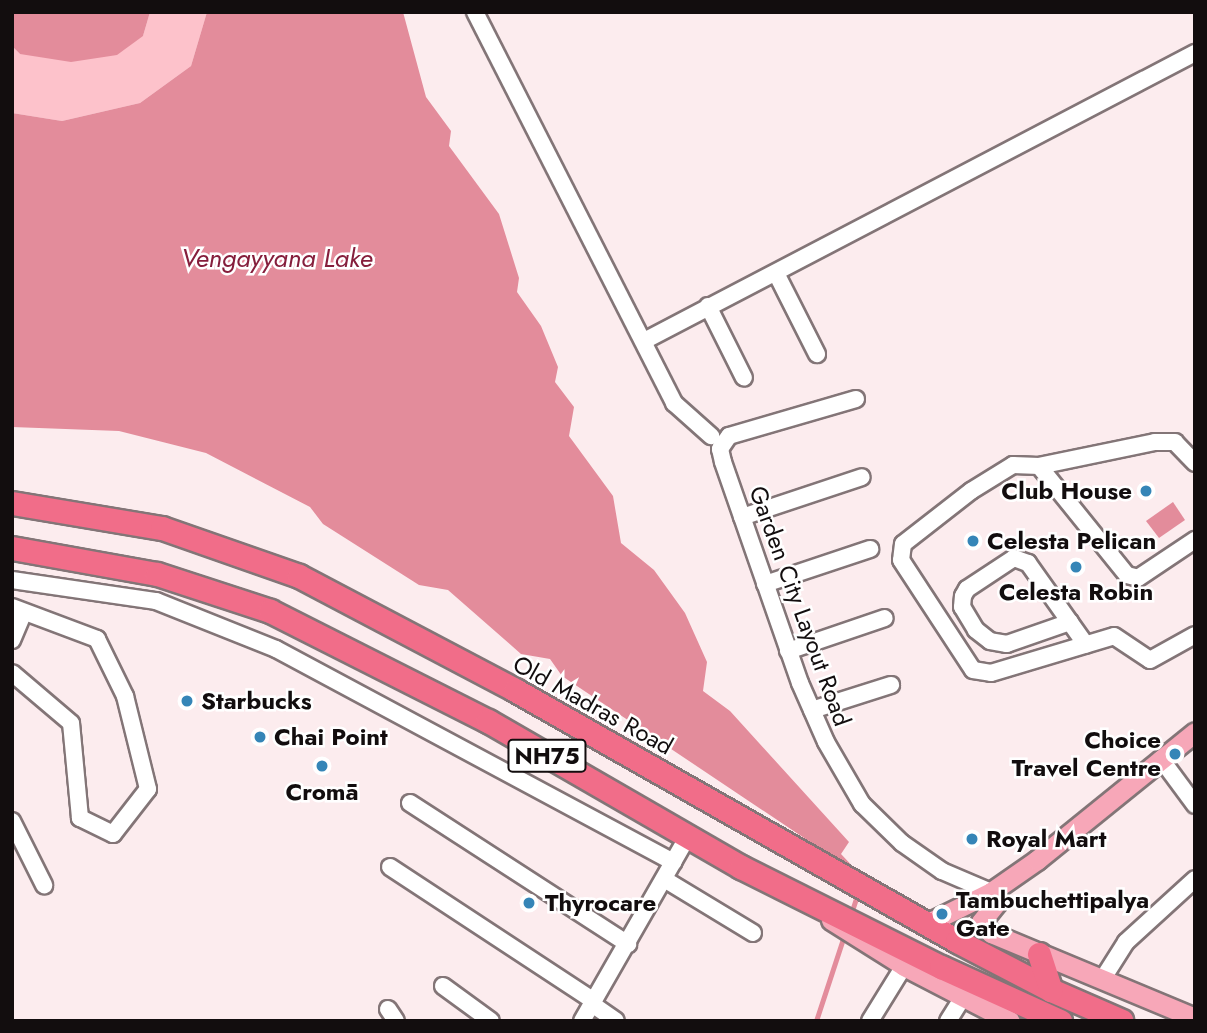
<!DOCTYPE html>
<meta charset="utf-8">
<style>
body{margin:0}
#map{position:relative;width:1207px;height:1033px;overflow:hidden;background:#fcecee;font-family:Jost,sans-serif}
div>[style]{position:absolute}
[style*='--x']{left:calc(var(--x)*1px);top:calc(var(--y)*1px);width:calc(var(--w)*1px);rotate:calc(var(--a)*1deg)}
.green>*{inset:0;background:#fdc2cb}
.water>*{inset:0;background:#e38c9b}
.stream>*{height:4.5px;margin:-2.25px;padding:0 2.25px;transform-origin:2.25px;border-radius:2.25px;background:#e38c9b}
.roads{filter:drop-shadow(2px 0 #837577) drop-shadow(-2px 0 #837577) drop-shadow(0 2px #837577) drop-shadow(0 -2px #837577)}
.minor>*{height:16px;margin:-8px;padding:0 8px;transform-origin:8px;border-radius:8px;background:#fff}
.major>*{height:19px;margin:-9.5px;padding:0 9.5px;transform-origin:9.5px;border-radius:9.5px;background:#f7a7b8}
.highway>*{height:23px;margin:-11.5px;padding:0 11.5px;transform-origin:11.5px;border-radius:11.5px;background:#f16d89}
.dots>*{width:19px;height:19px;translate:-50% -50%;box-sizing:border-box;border:4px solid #fff;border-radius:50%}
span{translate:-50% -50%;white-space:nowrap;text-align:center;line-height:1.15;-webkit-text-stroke:5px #fff;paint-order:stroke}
.shield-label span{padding:2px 5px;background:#fff;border:2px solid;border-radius:5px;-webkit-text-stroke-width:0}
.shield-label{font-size:23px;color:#120d0e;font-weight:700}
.poi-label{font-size:24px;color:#120d0e;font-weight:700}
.right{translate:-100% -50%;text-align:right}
.left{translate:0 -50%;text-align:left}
.street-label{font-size:24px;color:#120d0e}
.water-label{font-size:26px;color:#851e3c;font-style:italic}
.frame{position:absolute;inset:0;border:14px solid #120d0e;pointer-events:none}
</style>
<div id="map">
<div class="green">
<div style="clip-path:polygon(150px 12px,207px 12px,191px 66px,140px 103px,62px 121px,12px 113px,12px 46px,20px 54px,143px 36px)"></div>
</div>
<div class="water">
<div style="clip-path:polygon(12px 12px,150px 12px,143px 36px,117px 55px,71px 62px,20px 54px,12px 46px)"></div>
<div style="clip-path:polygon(207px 12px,403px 12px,426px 97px,451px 131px,449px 146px,499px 214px,519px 278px,517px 292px,541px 326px,558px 367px,555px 382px,574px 407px,569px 436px,613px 496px,621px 543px,654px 570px,685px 613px,707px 662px,703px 691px,730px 711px,849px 842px,837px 860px,562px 676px,550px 659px,521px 654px,448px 590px,419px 585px,323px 524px,310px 507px,206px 453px,119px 431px,12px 427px,12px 113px,62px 121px,140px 103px,191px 66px)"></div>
<div style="clip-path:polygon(1173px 502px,1185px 520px,1159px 538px,1146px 521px)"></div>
</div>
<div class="stream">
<div style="--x:837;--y:853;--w:26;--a:47"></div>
<div style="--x:851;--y:914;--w:23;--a:-72"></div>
<div style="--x:816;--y:1021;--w:89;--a:-71.8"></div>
</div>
<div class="roads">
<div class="minor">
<div style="--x:475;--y:12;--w:439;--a:63"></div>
<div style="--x:674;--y:403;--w:50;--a:41.7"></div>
<div style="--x:776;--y:273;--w:91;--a:63.2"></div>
<div style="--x:708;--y:306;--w:80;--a:63.4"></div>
<div style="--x:644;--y:341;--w:622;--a:-27.6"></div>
<div style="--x:856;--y:399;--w:132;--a:163.8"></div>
<div style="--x:729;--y:436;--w:16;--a:125"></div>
<div style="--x:720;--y:449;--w:13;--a:77"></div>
<div style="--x:723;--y:462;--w:234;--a:70.8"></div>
<div style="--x:800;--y:683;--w:64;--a:66.2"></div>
<div style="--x:826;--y:742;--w:72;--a:59.9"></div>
<div style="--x:862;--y:804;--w:56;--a:44.3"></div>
<div style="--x:902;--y:843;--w:49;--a:35"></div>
<div style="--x:942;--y:871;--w:53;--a:23.2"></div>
<div style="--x:1195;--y:463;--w:29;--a:-134"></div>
<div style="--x:1175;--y:442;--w:20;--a:180"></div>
<div style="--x:1155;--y:442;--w:118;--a:168.3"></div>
<div style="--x:1039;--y:466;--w:26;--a:-178"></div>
<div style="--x:1013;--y:465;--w:49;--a:148.2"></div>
<div style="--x:971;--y:491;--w:86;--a:142.1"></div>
<div style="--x:903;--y:544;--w:16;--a:97"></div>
<div style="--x:901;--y:560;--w:131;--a:56.8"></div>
<div style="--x:973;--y:670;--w:18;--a:9"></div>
<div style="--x:991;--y:673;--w:128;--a:-16.7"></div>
<div style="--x:1114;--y:636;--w:43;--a:33.7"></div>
<div style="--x:1150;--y:660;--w:51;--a:-29.1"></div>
<div style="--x:1039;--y:466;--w:140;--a:51.1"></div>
<div style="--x:1127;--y:575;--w:11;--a:15"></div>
<div style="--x:1138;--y:578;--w:69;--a:-33.7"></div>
<div style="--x:742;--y:517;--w:126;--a:-18.4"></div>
<div style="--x:12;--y:580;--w:146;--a:8.3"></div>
<div style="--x:156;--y:601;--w:129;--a:21.8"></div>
<div style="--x:276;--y:649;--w:451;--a:28.2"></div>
<div style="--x:765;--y:584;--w:111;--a:-18.4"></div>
<div style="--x:12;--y:607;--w:91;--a:20.6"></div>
<div style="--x:97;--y:639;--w:64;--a:63.8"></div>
<div style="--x:125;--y:696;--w:96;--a:76.1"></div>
<div style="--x:148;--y:789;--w:57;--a:127.9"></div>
<div style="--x:113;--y:834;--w:37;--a:-154"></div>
<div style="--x:80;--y:818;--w:95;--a:-95.4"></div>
<div style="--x:71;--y:723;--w:77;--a:-139.7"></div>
<div style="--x:1070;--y:622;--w:67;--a:160.8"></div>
<div style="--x:1007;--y:644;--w:17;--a:-170"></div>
<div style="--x:990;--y:641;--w:18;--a:-142"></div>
<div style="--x:976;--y:630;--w:27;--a:-121"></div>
<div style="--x:962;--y:607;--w:11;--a:-85"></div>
<div style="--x:963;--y:596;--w:8;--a:-60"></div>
<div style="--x:967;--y:589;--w:56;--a:-33.4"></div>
<div style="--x:1014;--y:558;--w:15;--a:20"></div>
<div style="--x:1028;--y:563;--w:100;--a:54.7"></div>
<div style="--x:12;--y:640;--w:30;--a:-67"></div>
<div style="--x:788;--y:651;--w:102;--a:-18.8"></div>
<div style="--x:812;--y:710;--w:83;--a:-17.6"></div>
<div style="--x:1161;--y:759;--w:57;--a:53.5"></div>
<div style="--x:410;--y:803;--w:260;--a:32.9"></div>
<div style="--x:12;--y:821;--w:72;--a:63.4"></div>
<div style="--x:390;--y:867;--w:244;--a:33.3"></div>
<div style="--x:664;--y:879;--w:104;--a:31.2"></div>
<div style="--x:1102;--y:980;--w:45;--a:-57.7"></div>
<div style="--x:1126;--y:942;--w:93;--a:-42.4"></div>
<div style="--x:443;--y:986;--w:59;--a:36.1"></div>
<div style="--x:592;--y:1004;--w:29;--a:35"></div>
<div style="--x:388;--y:1009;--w:14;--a:56"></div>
<div style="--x:582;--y:1021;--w:211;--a:-60.2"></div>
<div style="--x:870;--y:1021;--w:65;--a:-58.3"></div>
<div style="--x:948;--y:1021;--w:26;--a:-58"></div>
</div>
<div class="major">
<div style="--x:991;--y:892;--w:8;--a:40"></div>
<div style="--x:997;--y:897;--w:5;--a:90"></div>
<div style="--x:997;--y:902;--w:26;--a:129"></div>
<div style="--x:981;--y:922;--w:15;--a:48"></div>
<div style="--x:991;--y:933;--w:221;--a:22.6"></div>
<div style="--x:831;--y:920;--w:86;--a:32.2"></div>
<div style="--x:904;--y:966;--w:119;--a:27.4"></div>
<div style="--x:926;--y:924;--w:72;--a:-26.2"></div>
<div style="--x:991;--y:892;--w:56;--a:-34.8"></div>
<div style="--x:1037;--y:860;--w:203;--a:-39"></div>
</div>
<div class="highway">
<div style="--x:12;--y:503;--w:152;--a:9.5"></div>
<div style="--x:162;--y:528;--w:145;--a:19.3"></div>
<div style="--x:299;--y:576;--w:244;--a:27.8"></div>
<div style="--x:515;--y:690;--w:508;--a:29.59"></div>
<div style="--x:957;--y:941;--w:106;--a:27.5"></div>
<div style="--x:1051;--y:990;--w:77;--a:23.6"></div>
<div style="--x:12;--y:548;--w:147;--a:10.2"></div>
<div style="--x:157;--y:574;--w:119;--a:18.1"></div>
<div style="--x:270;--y:611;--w:244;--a:26.8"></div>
<div style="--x:488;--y:721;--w:292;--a:30"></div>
<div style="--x:741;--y:867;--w:224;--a:26.6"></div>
<div style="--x:941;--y:967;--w:131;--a:24.4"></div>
<div style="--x:1039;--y:954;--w:38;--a:72"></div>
</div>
</div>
<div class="dots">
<div style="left:1146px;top:491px;background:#3585b7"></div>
<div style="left:973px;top:541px;background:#3585b7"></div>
<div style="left:1076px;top:567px;background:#3585b7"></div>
<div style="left:187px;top:701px;background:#3585b7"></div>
<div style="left:260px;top:737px;background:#3585b7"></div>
<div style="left:1175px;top:754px;background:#3585b7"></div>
<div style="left:322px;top:766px;background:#3585b7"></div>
<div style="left:972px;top:839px;background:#3585b7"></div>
<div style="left:529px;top:903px;background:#3585b7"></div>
<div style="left:942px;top:914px;background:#3585b7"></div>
</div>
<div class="shield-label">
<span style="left:547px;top:756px">NH75</span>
</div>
<div class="poi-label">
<span class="right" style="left:1132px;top:491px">Club House</span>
<span class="left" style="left:987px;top:541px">Celesta Pelican</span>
<span style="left:1076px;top:592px">Celesta Robin</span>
<span class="left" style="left:201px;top:701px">Starbucks</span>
<span class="left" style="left:274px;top:737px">Chai Point</span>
<span class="right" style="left:1161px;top:754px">Choice<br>Travel Centre</span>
<span style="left:322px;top:792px">Cromā</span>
<span class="left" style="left:986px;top:839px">Royal Mart</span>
<span class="left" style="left:956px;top:914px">Tambuchettipalya<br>Gate</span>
<span class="left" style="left:545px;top:903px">Thyrocare</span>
</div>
<div class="street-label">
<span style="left:800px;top:606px;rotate:70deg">Garden City Layout Road</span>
<span style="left:593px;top:705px;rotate:29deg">Old Madras Road</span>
</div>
<div class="water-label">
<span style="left:277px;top:259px">Vengayyana Lake</span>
</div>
<div class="frame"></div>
</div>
